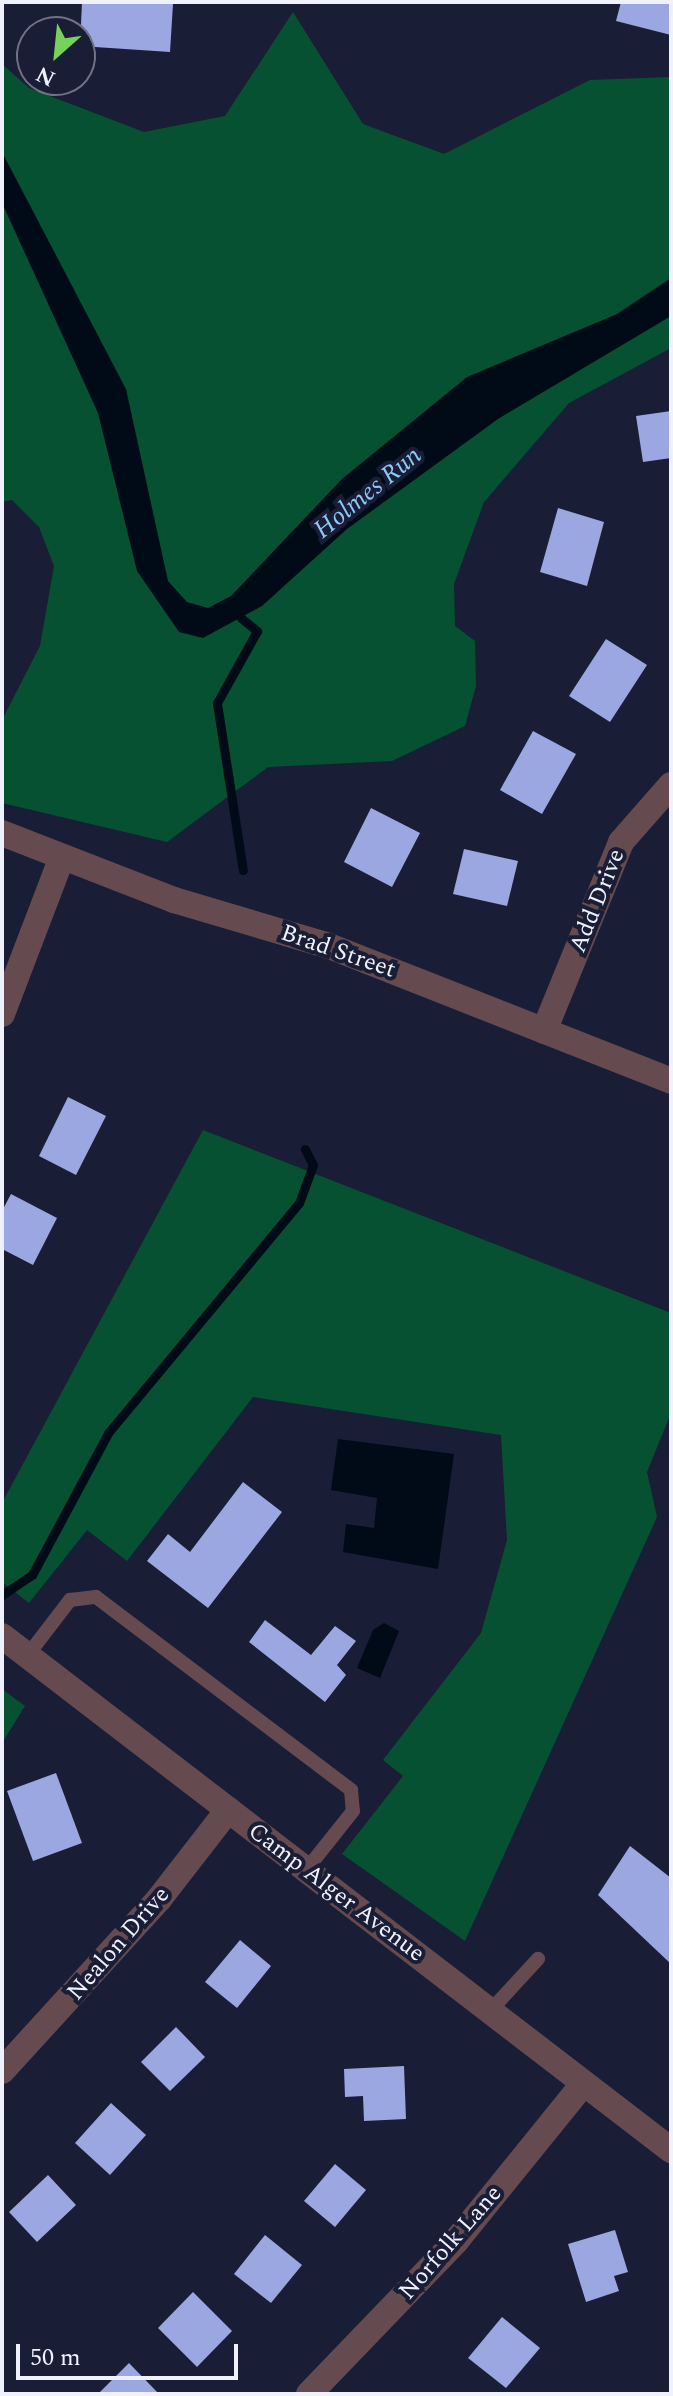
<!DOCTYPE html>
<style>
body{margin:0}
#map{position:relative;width:673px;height:2396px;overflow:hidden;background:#191d36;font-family:Spectral,serif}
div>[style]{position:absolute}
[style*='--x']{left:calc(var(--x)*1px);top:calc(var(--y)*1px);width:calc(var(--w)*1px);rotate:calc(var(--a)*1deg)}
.forest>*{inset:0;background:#075133}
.water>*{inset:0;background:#000b17}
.stream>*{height:9px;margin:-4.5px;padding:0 4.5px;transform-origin:4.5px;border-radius:4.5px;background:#000b17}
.building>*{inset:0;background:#9ba7e0}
.lane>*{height:14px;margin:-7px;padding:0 7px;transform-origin:7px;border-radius:7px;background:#654a4f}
.street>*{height:26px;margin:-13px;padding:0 13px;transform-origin:13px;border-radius:13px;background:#654a4f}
span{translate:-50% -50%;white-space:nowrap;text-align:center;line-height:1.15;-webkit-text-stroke:8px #191d36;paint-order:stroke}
.street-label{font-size:24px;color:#eff2fc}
.water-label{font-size:26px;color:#8cc9f7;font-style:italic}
.frame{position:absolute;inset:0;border:4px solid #eff2fc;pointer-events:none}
.north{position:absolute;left:16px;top:16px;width:80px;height:80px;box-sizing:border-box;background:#191d36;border:2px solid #6f7285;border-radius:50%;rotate:207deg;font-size:22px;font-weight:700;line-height:32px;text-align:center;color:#eff2fc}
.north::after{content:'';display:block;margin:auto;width:28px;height:36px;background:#77d259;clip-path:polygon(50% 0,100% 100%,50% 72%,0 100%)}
.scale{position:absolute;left:16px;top:2344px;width:222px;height:36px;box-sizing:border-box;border:4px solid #eff2fc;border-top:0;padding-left:10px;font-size:24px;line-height:28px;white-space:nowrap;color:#eff2fc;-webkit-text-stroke:6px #191d36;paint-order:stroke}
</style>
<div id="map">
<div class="forest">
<div style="clip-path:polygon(293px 12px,363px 124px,444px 154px,590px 80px,671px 77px,671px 348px,569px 403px,484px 502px,454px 584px,455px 626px,475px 641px,476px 686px,465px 726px,392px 761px,268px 767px,167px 842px,2px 803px,2px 720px,40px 646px,54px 566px,39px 527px,12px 500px,2px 502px,2px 64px,29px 88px,144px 132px,225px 116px)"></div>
<div style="clip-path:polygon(203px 1130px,671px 1313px,671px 1413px,647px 1472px,657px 1517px,465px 1941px,342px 1854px,403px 1776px,383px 1760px,481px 1633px,507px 1540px,501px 1435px,253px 1397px,127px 1561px,87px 1530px,29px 1603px,2px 1582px,2px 1503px)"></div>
<div style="clip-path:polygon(2px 1689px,25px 1706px,2px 1743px)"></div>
</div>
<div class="water">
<div style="clip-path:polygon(2px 152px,126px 389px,168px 581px,187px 602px,208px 608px,231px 596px,342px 479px,467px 377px,617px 314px,671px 278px,671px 316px,498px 419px,347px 529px,262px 606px,203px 638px,179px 632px,137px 571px,98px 413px,2px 203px)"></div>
<div style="clip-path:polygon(338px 1439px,454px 1454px,438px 1569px,343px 1552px,346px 1524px,374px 1528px,377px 1498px,331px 1490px)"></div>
<div style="clip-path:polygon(384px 1623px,399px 1631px,380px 1678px,357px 1668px,373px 1630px)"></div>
</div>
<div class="stream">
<div style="--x:241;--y:618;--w:21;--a:39"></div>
<div style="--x:257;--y:631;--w:82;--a:119.1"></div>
<div style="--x:217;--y:703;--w:169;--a:81.2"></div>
<div style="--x:2;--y:1595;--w:36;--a:-34"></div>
<div style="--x:32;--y:1575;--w:161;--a:-61.8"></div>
<div style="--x:108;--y:1433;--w:299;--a:-50.3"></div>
<div style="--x:299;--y:1203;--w:40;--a:-69.8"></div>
<div style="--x:313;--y:1165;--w:18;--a:-117"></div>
</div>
<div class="building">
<div style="clip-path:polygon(82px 2px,173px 4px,170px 52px,80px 46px)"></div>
<div style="clip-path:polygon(621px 2px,671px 2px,671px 35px,616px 21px)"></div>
<div style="clip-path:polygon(671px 411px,671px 458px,643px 462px,636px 416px)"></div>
<div style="clip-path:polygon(558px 508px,604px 522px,587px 586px,540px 572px)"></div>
<div style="clip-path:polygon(606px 639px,647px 665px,610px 722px,569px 696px)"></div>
<div style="clip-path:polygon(533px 731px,576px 754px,542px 814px,500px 790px)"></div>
<div style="clip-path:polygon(371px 808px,420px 833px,392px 887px,344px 862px)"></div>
<div style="clip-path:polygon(464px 849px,518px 861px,507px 906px,453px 894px)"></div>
<div style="clip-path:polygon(68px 1097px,106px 1116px,76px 1175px,39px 1156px)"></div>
<div style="clip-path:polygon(11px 1194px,57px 1218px,33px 1265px,2px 1249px,2px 1211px)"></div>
<div style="clip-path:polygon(243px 1482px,282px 1512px,208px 1608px,147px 1561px,168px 1534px,190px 1552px)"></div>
<div style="clip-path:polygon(265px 1620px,311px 1655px,335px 1626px,356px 1641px,337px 1665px,346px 1675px,325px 1702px,249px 1642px)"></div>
<div style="clip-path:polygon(56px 1773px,82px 1843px,33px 1861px,7px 1791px)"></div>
<div style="clip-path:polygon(630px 1846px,671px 1878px,671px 1964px,598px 1895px)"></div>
<div style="clip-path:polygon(240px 1940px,271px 1966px,237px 2008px,205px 1982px)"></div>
<div style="clip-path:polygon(176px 2027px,205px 2057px,170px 2091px,141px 2062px)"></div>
<div style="clip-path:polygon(404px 2066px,406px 2119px,364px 2121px,363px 2096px,345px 2097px,344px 2069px)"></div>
<div style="clip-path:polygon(111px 2103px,146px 2135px,110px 2175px,75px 2143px)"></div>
<div style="clip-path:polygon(335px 2164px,366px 2190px,335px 2227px,304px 2201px)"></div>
<div style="clip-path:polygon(48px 2175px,76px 2205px,37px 2242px,9px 2212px)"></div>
<div style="clip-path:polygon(615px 2230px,628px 2272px,614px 2276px,619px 2291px,586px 2302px,568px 2244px)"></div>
<div style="clip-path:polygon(265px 2235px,302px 2265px,271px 2303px,234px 2274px)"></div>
<div style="clip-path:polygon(193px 2292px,232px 2331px,197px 2367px,158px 2328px)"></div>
<div style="clip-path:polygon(502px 2317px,540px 2348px,506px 2388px,468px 2358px)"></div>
<div style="clip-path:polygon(129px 2363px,159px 2394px,98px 2394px)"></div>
</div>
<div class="lane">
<div style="--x:27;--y:1656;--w:71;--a:-52.5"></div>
<div style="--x:70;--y:1600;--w:26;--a:-7"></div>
<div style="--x:96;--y:1597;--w:320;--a:37.1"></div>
<div style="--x:351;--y:1790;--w:21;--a:85"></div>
<div style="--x:353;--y:1811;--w:75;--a:128.5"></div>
<div style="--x:490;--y:2011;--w:71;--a:-47.3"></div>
</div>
<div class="street">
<div style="--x:2;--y:833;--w:185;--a:21.3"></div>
<div style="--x:174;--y:900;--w:162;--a:16.5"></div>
<div style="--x:329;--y:946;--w:368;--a:21.5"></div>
<div style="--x:2;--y:1014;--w:168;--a:-69.1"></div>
<div style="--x:544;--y:1031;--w:204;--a:-67.8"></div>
<div style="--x:621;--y:842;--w:76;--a:-48.7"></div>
<div style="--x:2;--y:1636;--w:844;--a:37.54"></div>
<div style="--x:2;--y:2071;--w:233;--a:-47.6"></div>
<div style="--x:159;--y:1899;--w:113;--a:-52.2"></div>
<div style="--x:309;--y:2394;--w:212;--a:-46.1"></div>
<div style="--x:456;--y:2241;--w:203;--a:-51"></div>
</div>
<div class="street-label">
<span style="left:598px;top:901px;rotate:-68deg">Add Drive</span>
<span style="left:338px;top:952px;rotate:19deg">Brad Street</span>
<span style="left:336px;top:1893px;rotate:37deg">Camp Alger Avenue</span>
<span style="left:119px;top:1944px;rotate:-49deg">Nealon Drive</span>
<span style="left:451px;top:2243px;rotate:-49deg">Norfolk Lane</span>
</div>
<div class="water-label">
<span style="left:368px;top:493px;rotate:-39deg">Holmes Run</span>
</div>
<div class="frame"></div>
<div class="north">N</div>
<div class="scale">50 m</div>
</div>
